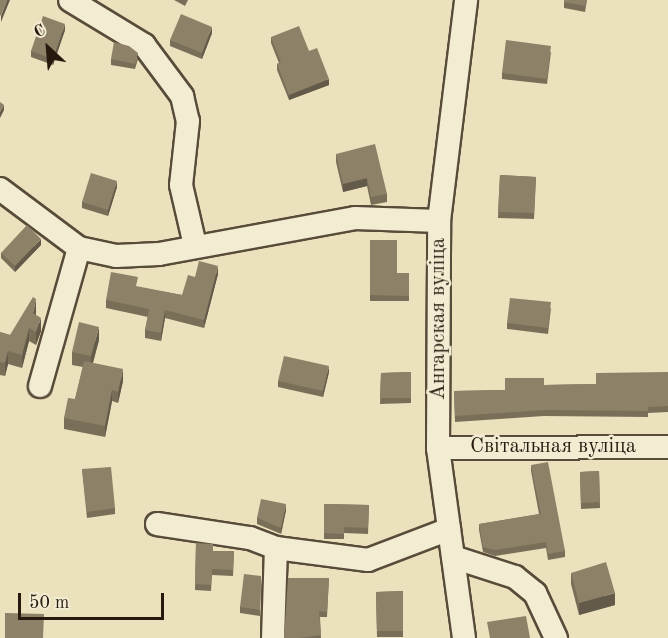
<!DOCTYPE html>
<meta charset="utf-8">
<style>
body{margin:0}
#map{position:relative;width:668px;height:638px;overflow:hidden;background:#ebe1bc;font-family:"Old Standard TT",serif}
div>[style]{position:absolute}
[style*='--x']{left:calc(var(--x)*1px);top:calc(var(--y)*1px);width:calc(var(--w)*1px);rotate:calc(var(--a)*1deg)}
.roads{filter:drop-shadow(2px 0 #584b3a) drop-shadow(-2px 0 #584b3a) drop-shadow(0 2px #584b3a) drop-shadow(0 -2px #584b3a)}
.minor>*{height:22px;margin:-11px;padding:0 11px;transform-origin:11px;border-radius:11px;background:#f2ecd3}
.wall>*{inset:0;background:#796f59}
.shaded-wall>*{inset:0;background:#635a49}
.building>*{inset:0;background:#8d8168}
span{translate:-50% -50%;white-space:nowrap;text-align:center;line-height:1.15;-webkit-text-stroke:5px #f2ecd3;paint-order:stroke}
.street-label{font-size:21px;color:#27190e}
.north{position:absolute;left:18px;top:18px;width:60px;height:60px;-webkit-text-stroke:4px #f2ecd3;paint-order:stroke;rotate:334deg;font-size:16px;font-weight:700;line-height:24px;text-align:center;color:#27190e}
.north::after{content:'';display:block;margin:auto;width:21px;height:27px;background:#27190e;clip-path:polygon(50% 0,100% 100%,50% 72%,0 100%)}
.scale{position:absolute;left:18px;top:593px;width:146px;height:27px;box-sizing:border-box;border:3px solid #27190e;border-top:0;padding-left:8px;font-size:18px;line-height:21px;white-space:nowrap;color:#27190e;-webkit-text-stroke:4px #f2ecd3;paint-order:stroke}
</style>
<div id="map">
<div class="roads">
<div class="minor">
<div style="--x:70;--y:0;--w:87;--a:31.3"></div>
<div style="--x:144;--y:45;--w:64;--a:53.3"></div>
<div style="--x:182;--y:96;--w:26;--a:77"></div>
<div style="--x:188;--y:121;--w:64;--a:96.2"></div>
<div style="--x:181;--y:185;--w:62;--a:76.9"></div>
<div style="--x:0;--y:189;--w:99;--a:36.8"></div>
<div style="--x:79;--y:248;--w:38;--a:12"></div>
<div style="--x:116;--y:256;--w:43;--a:-2.7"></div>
<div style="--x:159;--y:254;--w:199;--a:-10.4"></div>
<div style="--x:355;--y:218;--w:84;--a:2"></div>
<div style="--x:40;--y:386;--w:143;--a:-74.2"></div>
<div style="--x:438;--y:448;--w:230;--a:-0.2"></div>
<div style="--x:157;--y:524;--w:94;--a:8.6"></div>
<div style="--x:250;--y:538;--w:28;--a:21"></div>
<div style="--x:453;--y:557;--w:65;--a:17.9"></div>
<div style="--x:515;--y:577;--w:26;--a:39"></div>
<div style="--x:535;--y:593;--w:50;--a:65"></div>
<div style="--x:273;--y:638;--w:90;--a:-88.1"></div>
<div style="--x:276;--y:548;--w:93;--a:7.4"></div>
<div style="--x:368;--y:560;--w:87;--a:-20.9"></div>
<div style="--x:464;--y:638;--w:192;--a:-97.8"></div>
<div style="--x:438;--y:448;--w:227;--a:-89.7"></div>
<div style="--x:439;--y:221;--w:223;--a:-83"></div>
</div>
</div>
<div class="wall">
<div style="clip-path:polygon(174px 0,188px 0,185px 6px)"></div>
<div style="clip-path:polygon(564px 0,587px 0,585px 12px,564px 8px)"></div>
<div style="clip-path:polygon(65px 30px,53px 65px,31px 57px,31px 51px)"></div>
<div style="clip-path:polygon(212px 33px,202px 59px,170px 46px,170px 40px)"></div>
<div style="clip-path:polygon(271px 37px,309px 51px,329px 85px,289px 100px,277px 70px,277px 64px,279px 63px,271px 43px)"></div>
<div style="clip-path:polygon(551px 52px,547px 84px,502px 79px,502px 73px)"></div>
<div style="clip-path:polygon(111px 59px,138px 59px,135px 69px,111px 65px)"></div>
<div style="clip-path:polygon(336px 154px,387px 194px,387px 202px,371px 205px,367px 186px,343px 192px,336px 162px)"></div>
<div style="clip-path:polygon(500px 175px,536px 177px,534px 219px,498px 218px)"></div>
<div style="clip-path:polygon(117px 187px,108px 216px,82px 208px,82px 202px)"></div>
<div style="clip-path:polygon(370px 240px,397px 273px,409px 273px,409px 301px,370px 301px)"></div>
<div style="clip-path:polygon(41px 245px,15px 272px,1px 258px,1px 253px)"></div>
<div style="clip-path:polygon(218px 274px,204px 328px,165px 318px,161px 341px,145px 338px,145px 330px,148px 317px,106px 308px,106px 300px,137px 287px,182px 295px,195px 277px)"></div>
<div style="clip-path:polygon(551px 308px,548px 334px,507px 329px,507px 323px)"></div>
<div style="clip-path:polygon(36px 312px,36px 315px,41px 331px,36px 345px,29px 341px,22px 368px,8px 364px,5px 376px,0 375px,0 332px,10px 335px)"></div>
<div style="clip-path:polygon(99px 340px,93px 363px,123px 381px,118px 403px,112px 401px,105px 437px,64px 429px,64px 418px,75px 399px,83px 367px,72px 365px,72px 352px)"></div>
<div style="clip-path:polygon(329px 372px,323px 397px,278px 387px,278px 381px)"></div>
<div style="clip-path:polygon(411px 372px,411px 403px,380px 404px,381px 373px)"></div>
<div style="clip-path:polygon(668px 372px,668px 412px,648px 413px,648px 417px,544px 416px,455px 422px,454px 391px,505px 390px,544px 385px,596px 384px)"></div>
<div style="clip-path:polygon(531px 465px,565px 551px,565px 557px,548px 560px,546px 548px,495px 556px,483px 552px,479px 530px,479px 524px,539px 514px,531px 471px)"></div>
<div style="clip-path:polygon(82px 469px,115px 508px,115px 514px,87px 518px)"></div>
<div style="clip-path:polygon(599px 471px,600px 508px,581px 509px,580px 472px)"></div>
<div style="clip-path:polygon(324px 504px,369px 505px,368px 534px,344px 533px,344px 539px,324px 539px)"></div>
<div style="clip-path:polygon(286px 510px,281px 534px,257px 524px,257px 518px)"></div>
<div style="clip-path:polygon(196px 543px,213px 551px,234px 551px,233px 576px,212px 575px,211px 591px,195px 590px)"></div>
<div style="clip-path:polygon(571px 573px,615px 605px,579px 615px,571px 584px)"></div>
<div style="clip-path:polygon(261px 576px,260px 616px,240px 613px,240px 607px)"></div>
<div style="clip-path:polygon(329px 578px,327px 617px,320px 617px,321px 638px,284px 638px)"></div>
<div style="clip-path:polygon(403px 591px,403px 637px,377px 637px,376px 592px)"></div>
</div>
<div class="shaded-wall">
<div style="clip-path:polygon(7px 0,10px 0,1px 22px,1px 16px)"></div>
<div style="clip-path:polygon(65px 24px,65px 30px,53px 65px,53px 59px)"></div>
<div style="clip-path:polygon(212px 27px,212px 33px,202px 59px,202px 53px)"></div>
<div style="clip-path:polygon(329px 79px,329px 85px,289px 100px,289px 95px)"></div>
<div style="clip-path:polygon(4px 105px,4px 110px,0 118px,0 112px)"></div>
<div style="clip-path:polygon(367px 178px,367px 186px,343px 192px,343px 184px)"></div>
<div style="clip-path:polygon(117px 181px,117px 187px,108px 216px,108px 210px)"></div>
<div style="clip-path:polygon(41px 239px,41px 245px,15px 272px,15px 266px)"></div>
<div style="clip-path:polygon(218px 266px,218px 274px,204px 328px,204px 320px)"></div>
<div style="clip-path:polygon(36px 299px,36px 312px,33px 326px,33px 313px)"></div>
<div style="clip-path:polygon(165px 310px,165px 318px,161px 341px,161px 333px)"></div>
<div style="clip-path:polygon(41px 318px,41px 331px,36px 345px,36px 332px)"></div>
<div style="clip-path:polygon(99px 327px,99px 340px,91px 369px,91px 356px)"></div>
<div style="clip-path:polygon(29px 328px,29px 341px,22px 368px,22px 355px)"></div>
<div style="clip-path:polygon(8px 351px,8px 364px,5px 376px,5px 363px)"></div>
<div style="clip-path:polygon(329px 366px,329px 372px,323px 397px,323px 391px)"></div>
<div style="clip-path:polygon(123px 369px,123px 381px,118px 403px,118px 392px)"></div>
<div style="clip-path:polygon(112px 390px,112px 401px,105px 437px,105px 426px)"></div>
<div style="clip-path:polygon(286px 504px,286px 510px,281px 534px,281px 528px)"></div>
<div style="clip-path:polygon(615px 593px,615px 605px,579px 615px,579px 603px)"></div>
</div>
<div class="building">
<div style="clip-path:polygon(0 0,7px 0,1px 16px,0 15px)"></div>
<div style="clip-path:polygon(564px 0,586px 0,585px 6px,564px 2px)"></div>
<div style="clip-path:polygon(181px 14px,212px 27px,202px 53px,170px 40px)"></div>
<div style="clip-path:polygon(43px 16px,65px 24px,53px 59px,31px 51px)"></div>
<div style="clip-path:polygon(299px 26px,309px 51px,317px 48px,329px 79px,289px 95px,277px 64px,281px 62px,271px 37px)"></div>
<div style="clip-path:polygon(506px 40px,551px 46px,547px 79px,502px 73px)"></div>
<div style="clip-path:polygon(114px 42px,129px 46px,138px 53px,135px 64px,111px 59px)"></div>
<div style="clip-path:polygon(0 102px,4px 105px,0 112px)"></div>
<div style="clip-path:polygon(375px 144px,387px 194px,371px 197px,367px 178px,343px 184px,336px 154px)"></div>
<div style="clip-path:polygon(91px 173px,117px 181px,108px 210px,82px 202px)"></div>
<div style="clip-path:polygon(500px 175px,536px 177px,534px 213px,498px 212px)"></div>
<div style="clip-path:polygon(27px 225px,41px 239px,15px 266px,1px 253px)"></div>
<div style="clip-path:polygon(370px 240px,397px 240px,397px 273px,409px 273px,409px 296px,370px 295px)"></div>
<div style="clip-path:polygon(199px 261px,218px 266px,204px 320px,165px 310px,161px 333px,145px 330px,149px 309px,106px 300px,111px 272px,138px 277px,136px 286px,182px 295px,188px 275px,195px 277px)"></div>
<div style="clip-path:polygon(33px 297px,36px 299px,33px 313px,41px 318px,36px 332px,29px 328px,22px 355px,8px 351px,5px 363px,0 362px,0 332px,10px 335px)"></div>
<div style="clip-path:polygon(510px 298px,551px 302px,548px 328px,507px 323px)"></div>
<div style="clip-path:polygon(79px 322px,99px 327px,91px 356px,72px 352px)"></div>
<div style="clip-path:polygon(284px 356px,329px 366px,323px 391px,278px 381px)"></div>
<div style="clip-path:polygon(84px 361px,123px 369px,118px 392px,112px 390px,105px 426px,64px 418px,68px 398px,75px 399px)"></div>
<div style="clip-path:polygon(411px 372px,411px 398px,380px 398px,381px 373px)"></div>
<div style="clip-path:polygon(668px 372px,668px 406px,648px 407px,648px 411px,544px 410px,455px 416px,454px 391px,505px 390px,505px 378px,544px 378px,544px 385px,596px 384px,596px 373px)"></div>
<div style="clip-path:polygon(548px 462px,565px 551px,548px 554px,546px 542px,495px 550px,483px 547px,479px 524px,541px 514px,531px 465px)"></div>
<div style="clip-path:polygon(111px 467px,115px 508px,87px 512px,82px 469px)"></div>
<div style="clip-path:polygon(599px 471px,600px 502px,581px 503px,580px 472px)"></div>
<div style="clip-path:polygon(261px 499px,286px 504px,281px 528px,257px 518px)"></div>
<div style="clip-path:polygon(324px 504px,369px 505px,368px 528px,344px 527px,344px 534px,324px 533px)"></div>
<div style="clip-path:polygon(196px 543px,213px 544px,213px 551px,234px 551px,233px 570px,212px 569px,211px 585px,195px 584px)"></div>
<div style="clip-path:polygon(606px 562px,615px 593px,579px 603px,571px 573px)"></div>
<div style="clip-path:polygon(244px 574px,261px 576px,260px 610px,240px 607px)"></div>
<div style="clip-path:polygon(288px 578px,329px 578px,327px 612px,319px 611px,321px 635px,299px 638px,284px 638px)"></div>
<div style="clip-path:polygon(403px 591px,403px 631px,377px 631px,376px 592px)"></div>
<div style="clip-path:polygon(5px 613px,44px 614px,43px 638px,5px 638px)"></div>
<div style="clip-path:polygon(526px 616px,530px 638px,490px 638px,487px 622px)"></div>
</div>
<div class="street-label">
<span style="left:439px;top:319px;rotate:-90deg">Ангарская вуліца</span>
<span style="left:553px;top:447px">Світальная вуліца</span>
</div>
<div class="north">С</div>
<div class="scale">50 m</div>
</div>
